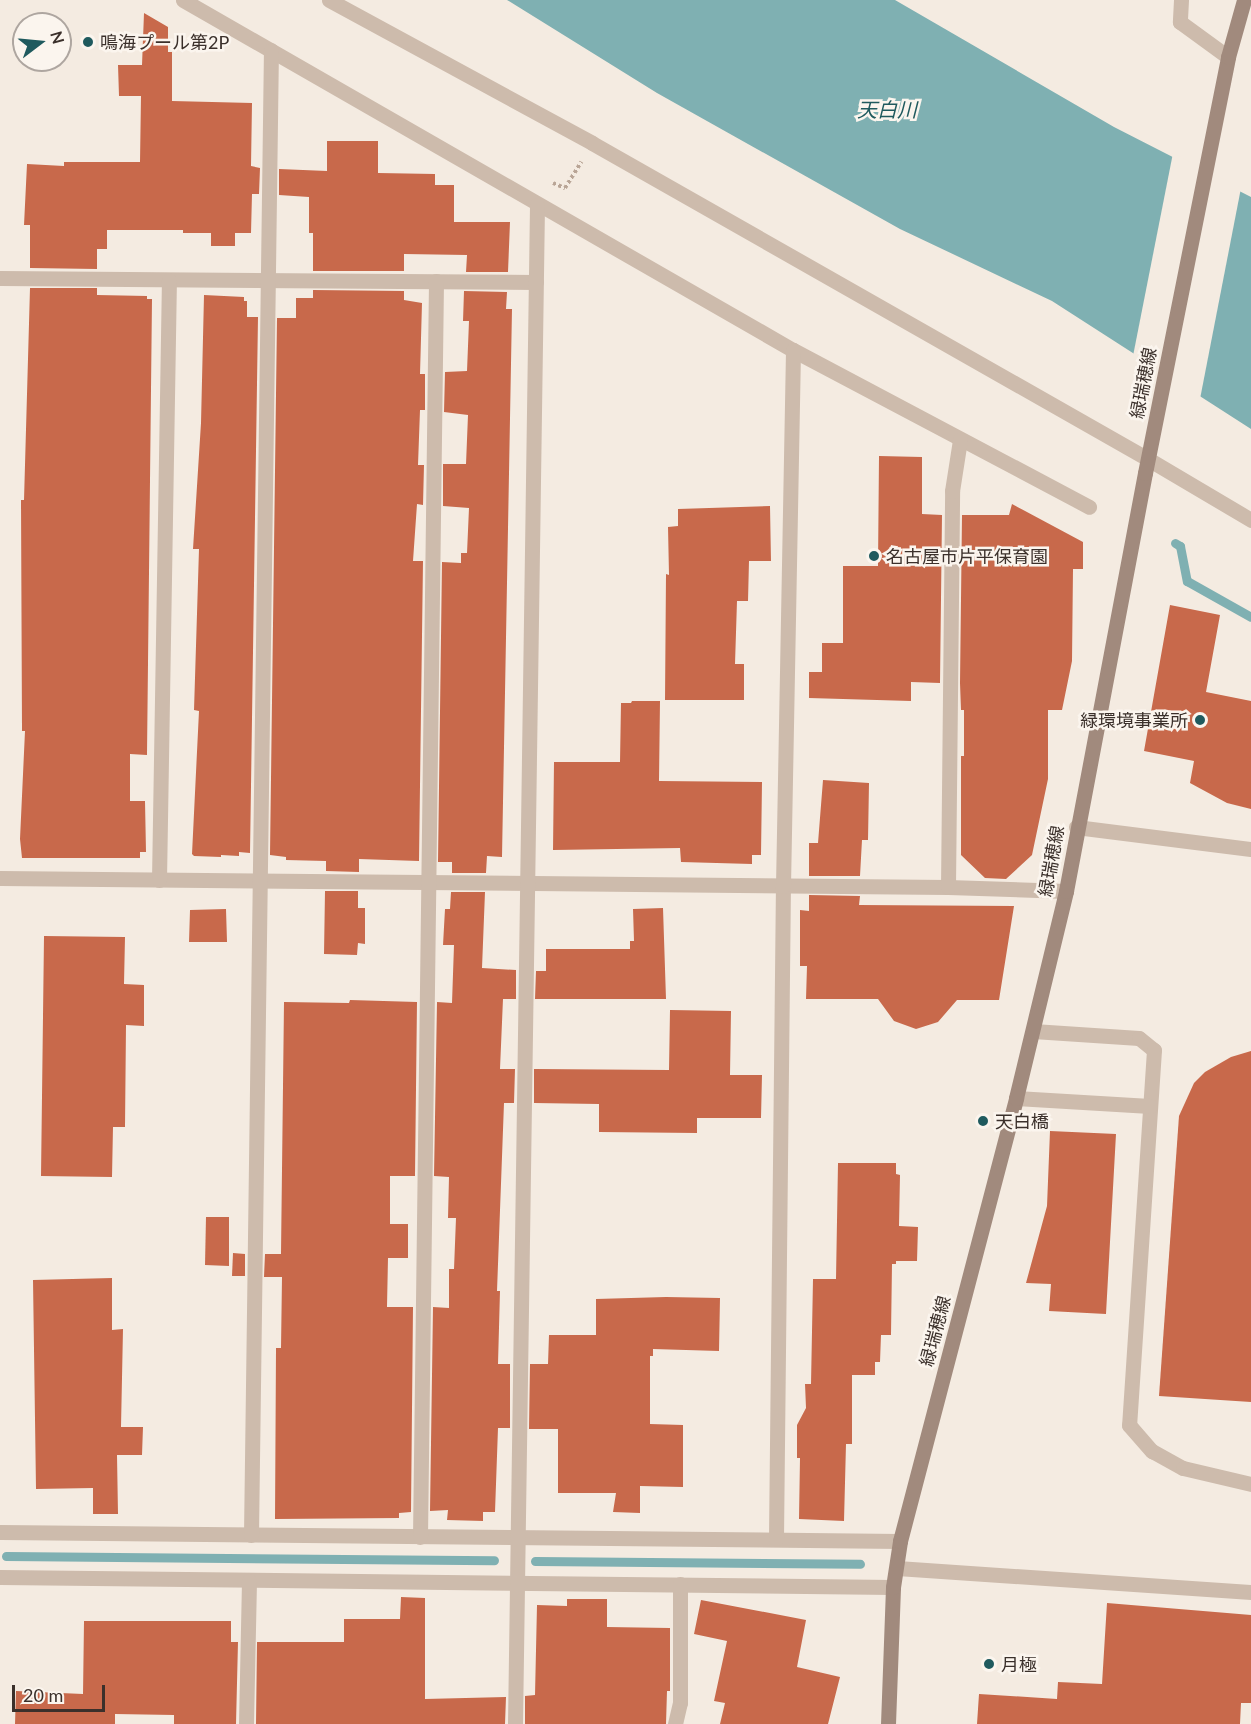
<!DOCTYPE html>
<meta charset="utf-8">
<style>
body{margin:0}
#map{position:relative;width:1251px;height:1724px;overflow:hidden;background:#f4ebe1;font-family:Lato,"Noto Sans JP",sans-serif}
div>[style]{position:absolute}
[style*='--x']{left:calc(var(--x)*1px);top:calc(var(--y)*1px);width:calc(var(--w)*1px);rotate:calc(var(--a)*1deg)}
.water>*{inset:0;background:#7fb0b2}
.pier>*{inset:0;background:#f4ebe1}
.stream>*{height:9px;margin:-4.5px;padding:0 4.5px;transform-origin:4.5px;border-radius:4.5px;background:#7fb0b2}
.building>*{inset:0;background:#c8694b}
.path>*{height:4px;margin-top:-2px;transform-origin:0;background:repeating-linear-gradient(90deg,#b9a596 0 3px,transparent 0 6px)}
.service>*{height:15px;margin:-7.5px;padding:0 7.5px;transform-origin:7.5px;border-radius:7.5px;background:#cdbbac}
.minor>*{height:15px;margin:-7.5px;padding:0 7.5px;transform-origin:7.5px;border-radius:7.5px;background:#cdbbac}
.secondary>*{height:15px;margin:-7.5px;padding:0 7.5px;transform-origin:7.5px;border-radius:7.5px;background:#a18a7d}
.dots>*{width:16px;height:16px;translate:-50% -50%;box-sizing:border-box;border:3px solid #fbf5ee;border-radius:50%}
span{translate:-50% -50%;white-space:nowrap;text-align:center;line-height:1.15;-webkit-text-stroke:5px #fbf5ee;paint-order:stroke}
.poi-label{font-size:18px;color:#3b302b}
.left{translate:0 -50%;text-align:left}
.right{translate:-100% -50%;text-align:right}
.street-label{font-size:18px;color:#3b302b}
.water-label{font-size:20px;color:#1f5a5e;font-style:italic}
.north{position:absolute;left:12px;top:12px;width:60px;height:60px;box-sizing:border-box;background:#fbf5ee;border:2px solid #aea6a0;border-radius:50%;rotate:74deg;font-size:16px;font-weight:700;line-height:24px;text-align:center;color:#3b302b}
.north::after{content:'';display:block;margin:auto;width:21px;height:27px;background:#1f5a5e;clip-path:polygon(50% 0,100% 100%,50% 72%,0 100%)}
.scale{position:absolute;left:12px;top:1685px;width:93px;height:27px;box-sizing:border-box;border:3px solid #3b302b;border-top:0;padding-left:8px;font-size:18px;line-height:21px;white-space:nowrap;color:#3b302b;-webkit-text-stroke:4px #fbf5ee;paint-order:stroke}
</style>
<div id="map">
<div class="water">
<div style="clip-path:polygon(507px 0,895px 0,1114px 127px,1251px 197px,1251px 429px,1052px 301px,900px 229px,657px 93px)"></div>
</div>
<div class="pier">
<div style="clip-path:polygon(1173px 153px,1241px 188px,1200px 399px,1133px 356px)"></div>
</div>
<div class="stream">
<div style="--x:1175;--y:543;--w:6;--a:31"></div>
<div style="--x:1180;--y:546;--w:36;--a:79"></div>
<div style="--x:1187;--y:581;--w:73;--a:29.4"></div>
<div style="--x:6;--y:1556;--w:488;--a:0.5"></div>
<div style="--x:535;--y:1561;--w:325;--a:0.5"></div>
</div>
<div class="building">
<div style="clip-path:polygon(144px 13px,168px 27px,168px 52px,172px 52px,172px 101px,252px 103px,251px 166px,260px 168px,259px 194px,252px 194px,251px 233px,235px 233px,235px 246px,211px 246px,211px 233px,183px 233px,183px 230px,107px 230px,107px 249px,97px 249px,97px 269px,30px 268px,30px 225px,24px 225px,27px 164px,64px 166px,64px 162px,140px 162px,141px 96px,119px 96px,118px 65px,142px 65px)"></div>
<div style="clip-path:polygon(327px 141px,378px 141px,378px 173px,435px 174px,435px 185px,454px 185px,454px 222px,510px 222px,508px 272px,466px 272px,467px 255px,404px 254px,404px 271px,313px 271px,313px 233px,309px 233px,309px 197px,279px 195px,279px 169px,327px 171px)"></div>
<div style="clip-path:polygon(30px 288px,97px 288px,97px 295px,147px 296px,147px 299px,152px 299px,147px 755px,130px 754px,130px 801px,145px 801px,146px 852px,140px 852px,140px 858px,22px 858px,20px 839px,25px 731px,22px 731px,21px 500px,24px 500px)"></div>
<div style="clip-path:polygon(313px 290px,404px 291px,404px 300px,422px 303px,420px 374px,425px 374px,425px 410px,420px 410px,418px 465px,424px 465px,423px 505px,417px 504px,413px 561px,423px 561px,419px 861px,359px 859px,359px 872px,326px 871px,326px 861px,286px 860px,286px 857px,270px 855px,277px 318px,296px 318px,296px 298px,313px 298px)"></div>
<div style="clip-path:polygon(464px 291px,507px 292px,506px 309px,512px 309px,502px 857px,487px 856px,486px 873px,452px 873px,452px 862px,438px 862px,442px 562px,461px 563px,461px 553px,467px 553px,469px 508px,443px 506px,443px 464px,466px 464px,468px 415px,444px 412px,445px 372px,467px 371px,469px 321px,463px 321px)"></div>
<div style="clip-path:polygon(204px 295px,244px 297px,244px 301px,247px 301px,247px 317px,258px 317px,250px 853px,239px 852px,239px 856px,221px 855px,221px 857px,194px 856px,192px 854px,199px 711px,194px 710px,199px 549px,193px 549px,201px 423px)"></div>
<div style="clip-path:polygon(879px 456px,922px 457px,922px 514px,942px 515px,940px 683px,911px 682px,911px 701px,809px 698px,809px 672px,822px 672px,822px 643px,843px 643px,843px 566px,878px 566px)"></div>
<div style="clip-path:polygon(1012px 504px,1083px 542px,1083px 569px,1073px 569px,1072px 661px,1062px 710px,1048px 710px,1048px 779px,1032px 855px,1006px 879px,985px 878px,961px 855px,961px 756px,964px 756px,964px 710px,961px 710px,960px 683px,962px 515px,1009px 515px)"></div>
<div style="clip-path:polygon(770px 506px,771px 561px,749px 561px,748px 601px,737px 601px,735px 664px,744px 664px,744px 700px,665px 700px,666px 574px,669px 575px,668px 527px,678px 526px,678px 509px)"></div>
<div style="clip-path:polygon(1170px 605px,1220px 615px,1206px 692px,1251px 701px,1251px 809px,1227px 803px,1190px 783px,1194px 761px,1144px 751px)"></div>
<div style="clip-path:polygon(632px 701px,660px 701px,659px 781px,762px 782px,761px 855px,752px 855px,752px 864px,681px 862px,680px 848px,553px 850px,554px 762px,620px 762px,621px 703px,631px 703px)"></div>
<div style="clip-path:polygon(823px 780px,869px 783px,868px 840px,862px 840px,860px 876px,809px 876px,809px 843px,818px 843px)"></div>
<div style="clip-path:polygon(325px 891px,358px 891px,358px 908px,365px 908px,365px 944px,358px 943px,357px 955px,324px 954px)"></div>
<div style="clip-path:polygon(451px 892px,485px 892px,482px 968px,516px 970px,516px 999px,503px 999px,500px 1069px,515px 1069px,514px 1103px,504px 1103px,497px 1291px,500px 1291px,498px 1364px,510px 1364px,510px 1428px,498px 1428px,495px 1512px,483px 1512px,483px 1521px,447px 1520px,448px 1510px,430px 1511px,433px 1307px,449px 1308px,449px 1269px,454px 1269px,456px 1218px,448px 1218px,449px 1177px,434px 1176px,437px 1002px,452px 1003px,454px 945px,443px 945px,445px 909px,450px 909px)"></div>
<div style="clip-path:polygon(809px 895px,860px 896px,859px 905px,1014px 906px,999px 1000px,957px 1000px,938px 1022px,916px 1029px,894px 1021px,878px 999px,806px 999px,807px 966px,800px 966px,800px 910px,809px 911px)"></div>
<div style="clip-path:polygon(663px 908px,666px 999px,535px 999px,536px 971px,546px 971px,546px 949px,630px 949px,630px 941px,634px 941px,633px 909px)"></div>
<div style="clip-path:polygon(226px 909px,227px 942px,189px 942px,190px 910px)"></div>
<div style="clip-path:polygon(44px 936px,125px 937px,124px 984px,144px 985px,144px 1026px,126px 1025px,125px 1127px,113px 1127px,112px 1177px,41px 1176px)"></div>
<div style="clip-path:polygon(350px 1000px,417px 1002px,415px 1176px,390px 1176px,390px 1224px,408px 1224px,408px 1258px,388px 1258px,387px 1307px,413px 1307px,411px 1512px,399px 1513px,399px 1518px,275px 1519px,276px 1348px,281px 1348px,282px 1277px,264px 1277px,265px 1254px,281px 1254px,284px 1002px,349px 1003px)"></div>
<div style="clip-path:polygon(670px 1010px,731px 1011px,730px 1075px,762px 1075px,761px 1118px,697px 1118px,697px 1133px,599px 1132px,599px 1104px,534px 1103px,534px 1069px,669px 1070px)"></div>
<div style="clip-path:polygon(1251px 1051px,1251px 1402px,1159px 1396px,1179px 1116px,1194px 1083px,1205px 1072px,1231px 1057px)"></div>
<div style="clip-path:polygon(1050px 1131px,1116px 1134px,1106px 1314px,1049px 1311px,1051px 1284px,1026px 1283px,1047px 1206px)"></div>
<div style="clip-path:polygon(838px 1163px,896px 1163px,896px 1174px,900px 1175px,899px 1226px,918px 1227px,917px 1261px,896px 1261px,896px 1264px,892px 1264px,891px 1335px,881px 1335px,880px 1362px,875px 1362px,875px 1375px,852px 1375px,852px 1444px,846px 1444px,844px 1521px,799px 1519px,800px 1458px,797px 1458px,797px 1425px,806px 1408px,805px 1384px,811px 1384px,813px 1279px,836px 1279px)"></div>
<div style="clip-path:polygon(206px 1217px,229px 1217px,229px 1266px,205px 1265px)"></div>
<div style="clip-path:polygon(233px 1253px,245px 1254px,245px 1276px,232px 1276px)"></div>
<div style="clip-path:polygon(112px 1278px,112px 1330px,123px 1329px,121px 1427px,143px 1427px,142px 1455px,117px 1455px,118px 1514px,93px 1514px,93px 1488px,36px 1489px,33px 1280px)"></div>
<div style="clip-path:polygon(666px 1297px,720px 1298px,719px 1351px,653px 1349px,653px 1356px,650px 1356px,650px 1424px,683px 1425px,683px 1487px,640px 1486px,640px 1513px,613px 1512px,616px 1493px,558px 1493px,558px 1429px,529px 1429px,530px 1364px,548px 1364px,549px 1335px,596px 1335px,596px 1299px)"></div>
<div style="clip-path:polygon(401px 1597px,425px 1598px,425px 1699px,506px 1697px,505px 1724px,256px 1724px,257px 1642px,344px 1642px,344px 1619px,400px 1619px)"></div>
<div style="clip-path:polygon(567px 1599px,607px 1599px,607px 1627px,670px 1628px,670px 1691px,667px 1691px,666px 1724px,525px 1724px,525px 1696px,535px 1695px,537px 1605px,567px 1606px)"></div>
<div style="clip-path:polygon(701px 1600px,806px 1620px,797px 1667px,840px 1677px,828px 1724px,720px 1724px,725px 1703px,714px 1701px,727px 1641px,694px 1634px)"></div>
<div style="clip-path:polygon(1107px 1603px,1251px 1615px,1251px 1703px,1241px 1703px,1240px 1724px,977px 1724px,979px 1694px,1057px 1699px,1058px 1682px,1102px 1684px)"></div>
<div style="clip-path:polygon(84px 1621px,231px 1621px,231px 1642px,238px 1642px,236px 1724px,174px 1724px,174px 1715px,115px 1714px,115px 1724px,15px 1724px,16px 1691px,83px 1694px)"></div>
</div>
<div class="path">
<div style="--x:553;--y:183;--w:13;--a:23"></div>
<div style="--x:565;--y:188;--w:31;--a:-58"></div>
</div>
<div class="service">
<div style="--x:329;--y:0;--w:299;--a:28.5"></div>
<div style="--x:592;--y:143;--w:640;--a:29.61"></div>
<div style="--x:1148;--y:459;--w:120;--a:30.6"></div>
<div style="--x:1181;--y:0;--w:22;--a:93"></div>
<div style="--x:1180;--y:22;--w:59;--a:36.1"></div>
<div style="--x:1076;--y:827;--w:176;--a:7.2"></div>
<div style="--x:1033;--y:1031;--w:106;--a:3.8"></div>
<div style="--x:1139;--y:1038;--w:19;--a:39"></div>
<div style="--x:1154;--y:1050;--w:376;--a:93.8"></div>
<div style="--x:1129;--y:1425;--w:35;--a:49"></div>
<div style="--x:1152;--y:1451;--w:35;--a:29"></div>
<div style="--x:1183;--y:1468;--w:70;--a:13.2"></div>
<div style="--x:1016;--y:1098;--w:134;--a:3.4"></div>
</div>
<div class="minor">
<div style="--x:183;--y:0;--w:703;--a:29.85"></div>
<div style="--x:793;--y:350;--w:335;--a:27.9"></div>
<div style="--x:0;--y:278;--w:536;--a:0.43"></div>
<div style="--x:0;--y:878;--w:948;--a:0.54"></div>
<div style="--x:948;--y:887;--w:118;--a:1.9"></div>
<div style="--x:159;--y:880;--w:600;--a:-89.05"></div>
<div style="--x:948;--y:887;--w:396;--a:-89.4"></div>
<div style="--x:952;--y:491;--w:52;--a:-81.1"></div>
<div style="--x:0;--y:1532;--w:900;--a:0.57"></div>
<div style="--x:251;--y:1535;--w:1485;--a:-89.23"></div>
<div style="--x:420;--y:1537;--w:1256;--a:-89.27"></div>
<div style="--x:776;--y:1539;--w:653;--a:-89.39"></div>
<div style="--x:783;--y:886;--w:536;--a:-88.93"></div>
<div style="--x:897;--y:1568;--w:355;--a:3.9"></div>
<div style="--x:0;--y:1577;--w:893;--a:0.64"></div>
<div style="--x:246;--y:1724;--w:143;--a:-88.8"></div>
<div style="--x:515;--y:1724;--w:1519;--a:-89.17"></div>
<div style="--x:675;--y:1724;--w:22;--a:-77"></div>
<div style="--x:680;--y:1703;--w:119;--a:-90"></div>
</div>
<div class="secondary">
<div style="--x:888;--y:1724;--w:137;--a:-87.9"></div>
<div style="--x:893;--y:1587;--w:47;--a:-81.3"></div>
<div style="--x:900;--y:1541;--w:458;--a:-75.3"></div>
<div style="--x:1016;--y:1098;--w:213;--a:-76.4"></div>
<div style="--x:1066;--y:891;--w:425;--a:-79.3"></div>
<div style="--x:1145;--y:473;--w:424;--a:-78.7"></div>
<div style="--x:1228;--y:57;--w:59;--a:-74.3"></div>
</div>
<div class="dots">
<div style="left:88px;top:42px;background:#1f5a5e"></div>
<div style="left:874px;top:556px;background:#1f5a5e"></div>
<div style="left:1200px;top:720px;background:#1f5a5e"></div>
<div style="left:983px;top:1121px;background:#1f5a5e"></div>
<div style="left:989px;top:1664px;background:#1f5a5e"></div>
</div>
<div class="poi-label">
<span class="left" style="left:100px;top:42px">鳴海プール第2P</span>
<span class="left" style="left:886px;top:556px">名古屋市片平保育園</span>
<span class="right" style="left:1188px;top:720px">緑環境事業所</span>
<span class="left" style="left:995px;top:1121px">天白橋</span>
<span class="left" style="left:1001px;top:1664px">月極</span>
</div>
<div class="street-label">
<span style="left:1143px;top:383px;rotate:-79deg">緑瑞穂線</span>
<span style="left:1051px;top:861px;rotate:-80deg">緑瑞穂線</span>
<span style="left:935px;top:1331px;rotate:-75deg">緑瑞穂線</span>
</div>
<div class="water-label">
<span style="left:887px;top:109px">天白川</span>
</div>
<div class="north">N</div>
<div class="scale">20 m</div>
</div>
